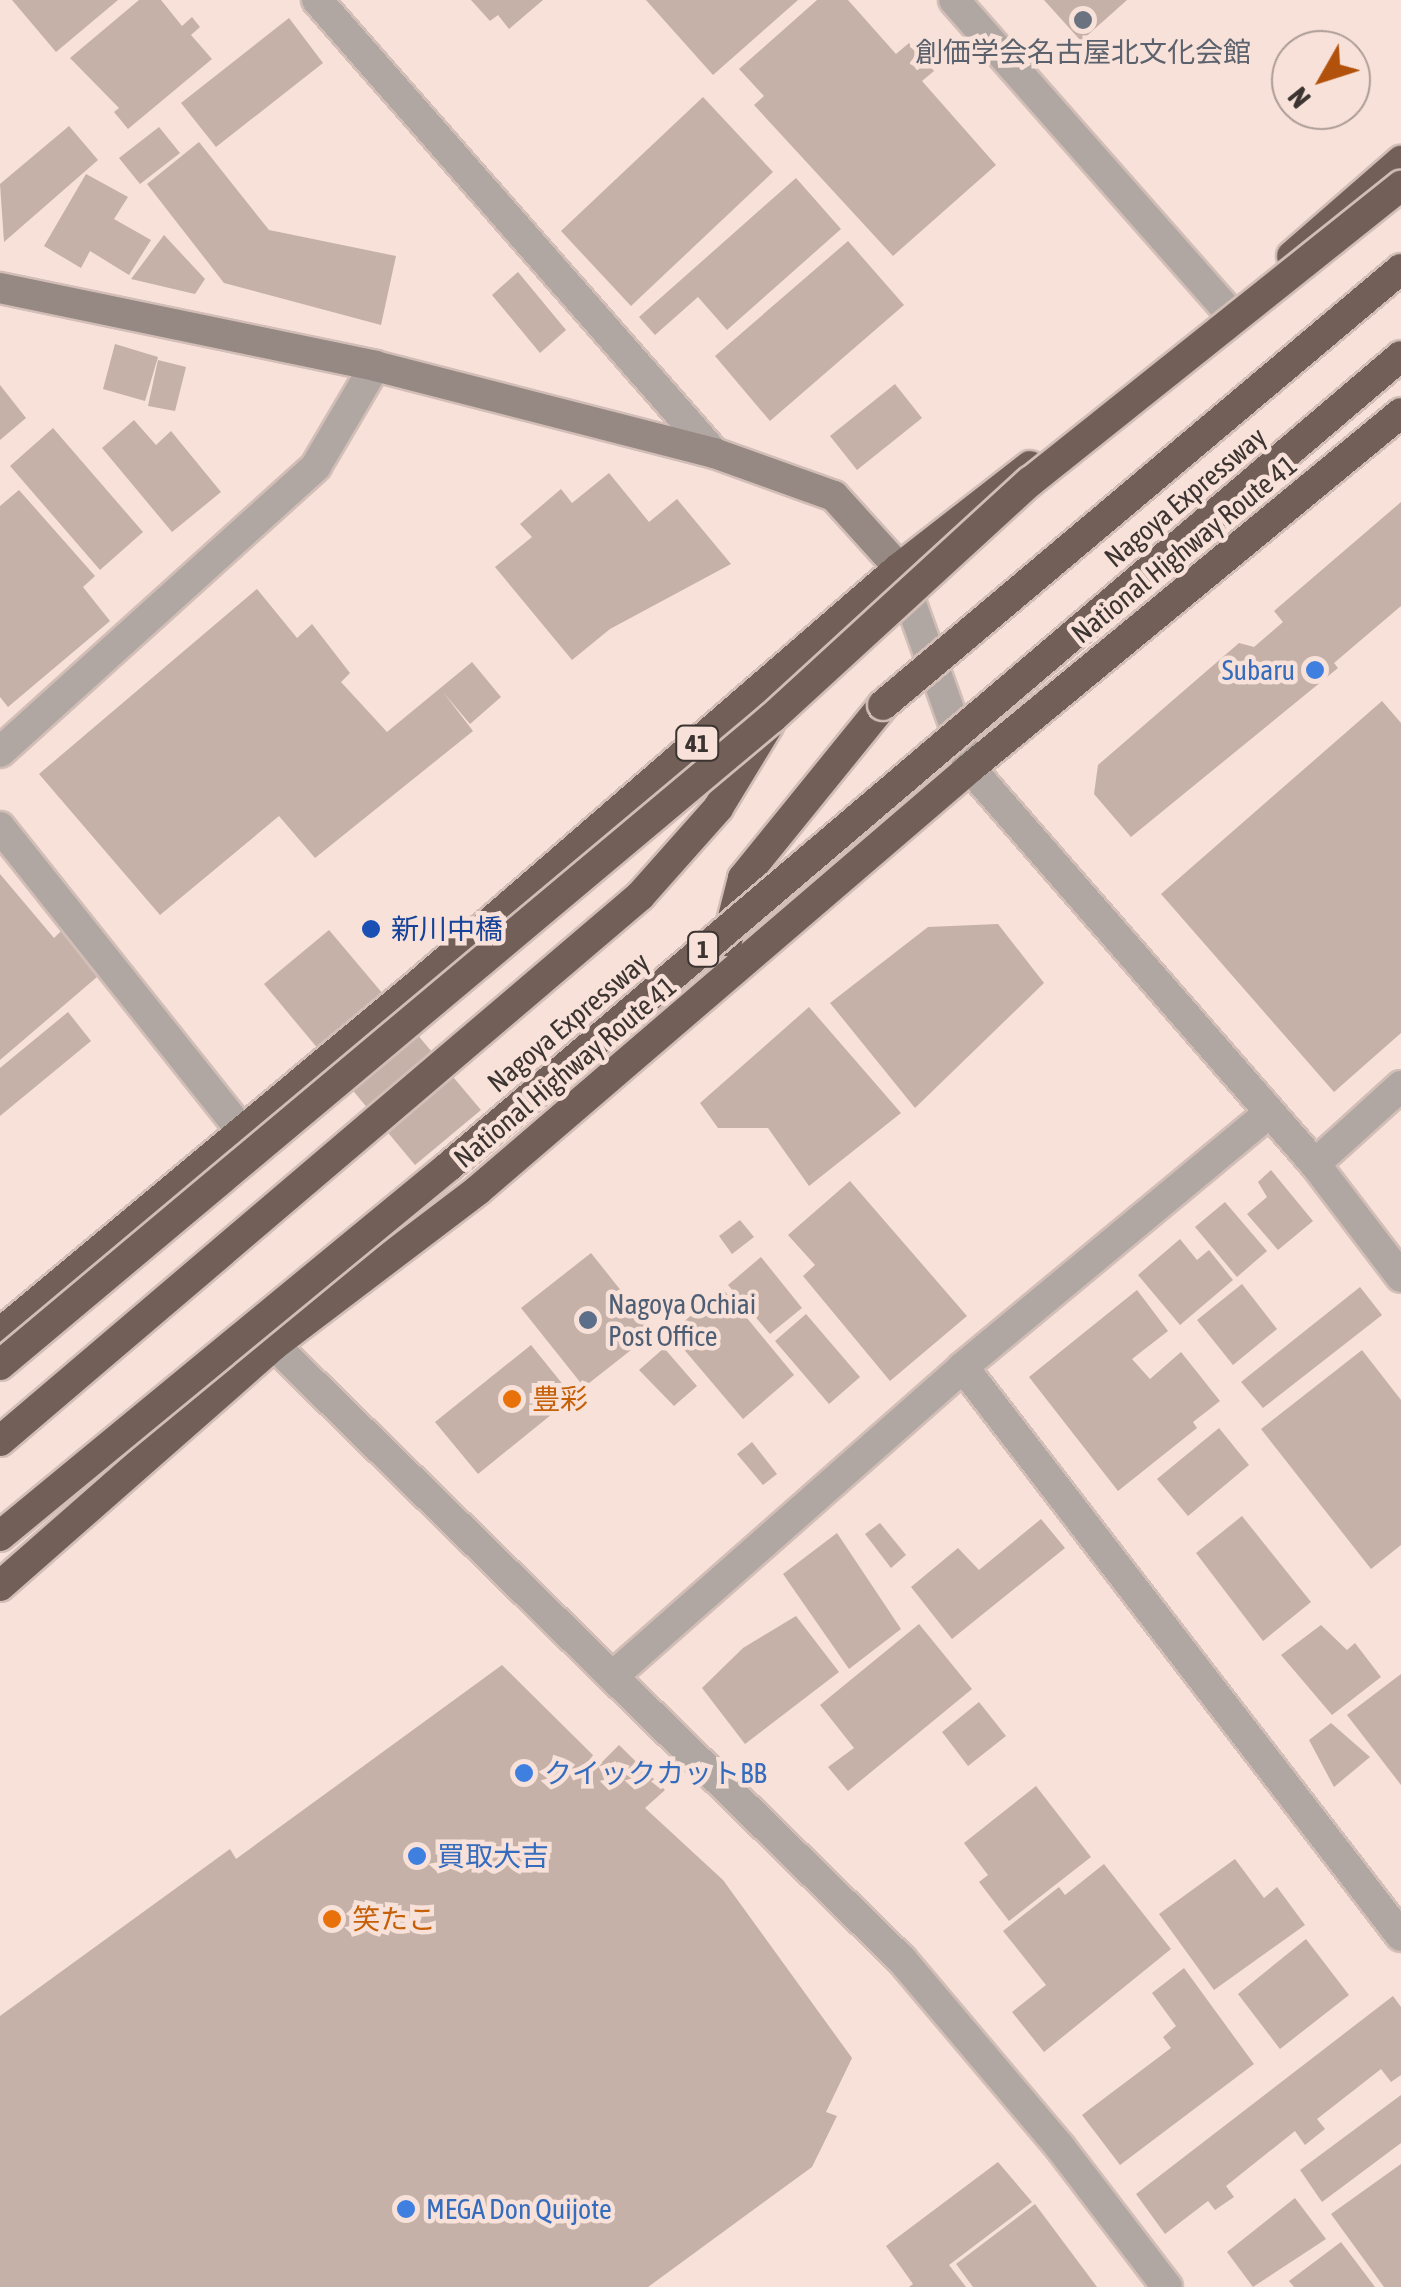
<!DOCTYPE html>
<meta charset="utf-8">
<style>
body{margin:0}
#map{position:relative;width:1401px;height:2287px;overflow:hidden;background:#f7e1d8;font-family:"Asap Condensed","Noto Sans JP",sans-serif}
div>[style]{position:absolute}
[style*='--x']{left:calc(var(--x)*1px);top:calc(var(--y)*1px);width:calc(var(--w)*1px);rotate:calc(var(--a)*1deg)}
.building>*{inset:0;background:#c5b1a7}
.roads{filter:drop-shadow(2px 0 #d2beb7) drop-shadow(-2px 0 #d2beb7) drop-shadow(0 2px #d2beb7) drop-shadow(0 -2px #d2beb7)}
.street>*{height:30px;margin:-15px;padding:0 15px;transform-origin:15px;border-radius:15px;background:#b0a7a3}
.secondary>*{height:30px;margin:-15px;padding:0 15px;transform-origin:15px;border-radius:15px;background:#968883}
.highway>*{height:30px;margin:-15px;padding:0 15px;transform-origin:15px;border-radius:15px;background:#725f58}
.bridges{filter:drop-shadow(2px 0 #d2beb7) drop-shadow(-2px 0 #d2beb7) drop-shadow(0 2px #d2beb7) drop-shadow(0 -2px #d2beb7)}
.highway-bridge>*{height:30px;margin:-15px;padding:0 15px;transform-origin:15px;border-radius:15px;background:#725f58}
.dots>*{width:28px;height:28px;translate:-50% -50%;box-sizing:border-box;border:5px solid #f7e1d8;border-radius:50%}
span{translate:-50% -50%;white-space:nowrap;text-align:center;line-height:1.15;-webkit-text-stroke:9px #f7e1d8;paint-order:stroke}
.shield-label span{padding:2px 8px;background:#f7e1d8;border:2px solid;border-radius:8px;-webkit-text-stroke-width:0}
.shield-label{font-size:25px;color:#3c3431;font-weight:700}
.worship-label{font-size:28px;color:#5b616d}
.street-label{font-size:28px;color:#3c3431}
.shop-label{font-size:28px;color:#366cbe}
.right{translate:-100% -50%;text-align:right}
.left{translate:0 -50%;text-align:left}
.transit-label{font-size:28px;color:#164399}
.service-label{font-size:28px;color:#4e5e75}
.food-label{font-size:28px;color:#c56008}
.north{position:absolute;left:1271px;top:30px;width:100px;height:100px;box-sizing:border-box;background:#f7e1d8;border:2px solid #ac9c95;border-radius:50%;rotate:231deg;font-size:28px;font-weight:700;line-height:40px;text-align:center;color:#3c3431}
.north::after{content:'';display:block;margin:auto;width:35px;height:45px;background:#b1510b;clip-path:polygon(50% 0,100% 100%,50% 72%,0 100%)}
</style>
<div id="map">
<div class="building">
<div style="clip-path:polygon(12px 0,118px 0,56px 52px)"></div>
<div style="clip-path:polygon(139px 0,161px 0,182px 26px,192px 17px,200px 27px,191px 35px,212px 59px,128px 129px,114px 112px,119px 108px,70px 58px)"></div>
<div style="clip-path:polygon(471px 0,543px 0,509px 29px,498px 15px,490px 21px)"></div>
<div style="clip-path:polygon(646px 0,798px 0,713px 75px)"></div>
<div style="clip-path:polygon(817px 0,848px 0,896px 54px,909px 43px,934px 71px,922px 81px,996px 165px,893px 256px,754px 105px,764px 96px,739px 69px)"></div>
<div style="clip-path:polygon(1044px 0,1127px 0,1081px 41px)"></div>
<div style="clip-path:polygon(289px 18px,323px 63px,216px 147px,181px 103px)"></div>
<div style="clip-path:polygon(703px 97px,773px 172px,631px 306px,561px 231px)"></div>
<div style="clip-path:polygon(69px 126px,98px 160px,4px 242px,0 184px)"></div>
<div style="clip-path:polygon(159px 127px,180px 153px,140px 184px,119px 158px)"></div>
<div style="clip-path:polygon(199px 142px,269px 230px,396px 256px,381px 325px,224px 283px,147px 184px)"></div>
<div style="clip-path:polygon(86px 174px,128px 197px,114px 219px,151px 240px,129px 275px,90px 251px,81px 268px,44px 246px)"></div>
<div style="clip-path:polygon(796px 178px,841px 229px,727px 330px,698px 297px,655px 335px,639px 317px)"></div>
<div style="clip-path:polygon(164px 235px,205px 279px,195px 294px,131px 279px)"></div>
<div style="clip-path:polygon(848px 241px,904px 305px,770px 421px,715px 356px)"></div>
<div style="clip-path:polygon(518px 272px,566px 330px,540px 353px,492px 295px)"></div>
<div style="clip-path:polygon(115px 344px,158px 357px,145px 401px,103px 389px)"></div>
<div style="clip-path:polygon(158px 360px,186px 367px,175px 411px,148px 406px)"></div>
<div style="clip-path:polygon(895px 384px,922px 418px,857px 470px,830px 436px)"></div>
<div style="clip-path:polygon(0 385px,26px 418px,0 440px)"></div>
<div style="clip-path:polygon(134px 420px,156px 445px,171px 431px,221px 492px,172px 532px,102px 448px)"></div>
<div style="clip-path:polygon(53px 428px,143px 532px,100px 570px,10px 466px)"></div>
<div style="clip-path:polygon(609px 473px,649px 522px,677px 499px,731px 564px,610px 629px,572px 660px,495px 567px,532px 537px,520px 524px,561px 489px,572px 503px)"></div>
<div style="clip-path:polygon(19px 490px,95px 576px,83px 587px,110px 621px,8px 707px,0 697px,0 506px)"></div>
<div style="clip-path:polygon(1401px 502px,1401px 606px,1334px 663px,1338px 668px,1131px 837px,1094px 794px,1098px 765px,1239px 643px,1254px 647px,1283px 622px,1274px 611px)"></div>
<div style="clip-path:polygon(257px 589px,297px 638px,312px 624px,350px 673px,341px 682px,387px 732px,472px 662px,501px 697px,470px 724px,443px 692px,473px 731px,315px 858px,279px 816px,160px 915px,39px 774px)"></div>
<div style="clip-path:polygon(1382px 701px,1401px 723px,1401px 1033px,1334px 1092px,1161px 894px)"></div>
<div style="clip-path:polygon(0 874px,54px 938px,61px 931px,97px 977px,0 1060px)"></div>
<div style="clip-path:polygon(998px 924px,1044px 983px,915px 1108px,830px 1003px,928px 927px)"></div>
<div style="clip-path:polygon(329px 930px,481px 1110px,415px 1165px,264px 984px)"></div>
<div style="clip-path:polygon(809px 1007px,901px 1113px,809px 1186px,768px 1128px,718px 1128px,700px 1103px)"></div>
<div style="clip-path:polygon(68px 1012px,91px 1041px,0 1116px,0 1068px)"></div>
<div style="clip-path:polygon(1271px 1170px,1313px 1221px,1278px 1250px,1247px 1214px,1267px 1197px,1258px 1182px)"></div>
<div style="clip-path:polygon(850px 1181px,967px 1316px,890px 1381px,803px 1276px,815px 1265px,788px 1235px)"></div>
<div style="clip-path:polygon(1225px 1202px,1267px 1251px,1237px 1277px,1195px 1227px)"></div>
<div style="clip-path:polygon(740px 1220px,754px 1237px,732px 1254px,719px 1236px)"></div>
<div style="clip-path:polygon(1180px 1239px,1197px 1260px,1209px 1250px,1233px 1280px,1180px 1325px,1138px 1275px)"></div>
<div style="clip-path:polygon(591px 1253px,654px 1332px,584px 1387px,521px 1308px)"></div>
<div style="clip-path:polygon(761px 1257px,802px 1308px,770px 1334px,728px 1285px)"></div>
<div style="clip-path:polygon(1242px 1284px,1277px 1329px,1233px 1365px,1197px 1320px)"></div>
<div style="clip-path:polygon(1360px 1287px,1382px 1315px,1263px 1408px,1241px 1382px)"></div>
<div style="clip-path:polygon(723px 1289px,794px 1375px,743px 1419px,670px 1333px)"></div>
<div style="clip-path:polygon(1137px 1290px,1168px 1331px,1132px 1359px,1150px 1379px,1181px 1352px,1220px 1401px,1193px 1422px,1197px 1428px,1118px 1491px,1029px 1377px)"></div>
<div style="clip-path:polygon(806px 1314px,860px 1377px,829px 1404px,775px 1341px)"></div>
<div style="clip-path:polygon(531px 1345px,573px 1397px,478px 1474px,435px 1422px)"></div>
<div style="clip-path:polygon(664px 1348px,697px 1386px,674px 1406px,639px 1370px)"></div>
<div style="clip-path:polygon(1362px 1350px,1401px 1400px,1401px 1545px,1371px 1569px,1261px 1429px)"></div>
<div style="clip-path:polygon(1219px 1428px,1249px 1465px,1188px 1516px,1157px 1479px)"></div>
<div style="clip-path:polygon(752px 1442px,777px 1474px,763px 1485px,737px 1454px)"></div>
<div style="clip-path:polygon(1242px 1516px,1311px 1602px,1263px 1641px,1196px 1553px)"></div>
<div style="clip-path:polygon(1041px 1519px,1065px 1548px,952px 1639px,911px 1587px,958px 1548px,979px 1570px)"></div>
<div style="clip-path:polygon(880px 1523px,906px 1555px,891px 1568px,865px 1534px)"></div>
<div style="clip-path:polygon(837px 1533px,901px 1629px,849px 1669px,783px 1574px)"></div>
<div style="clip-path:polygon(796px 1616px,839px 1672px,745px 1744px,702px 1688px,743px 1648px)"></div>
<div style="clip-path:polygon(919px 1624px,972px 1689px,848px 1791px,828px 1767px,854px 1748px,820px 1705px)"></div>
<div style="clip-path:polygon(1321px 1625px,1347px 1650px,1355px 1643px,1381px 1677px,1332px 1715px,1281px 1655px)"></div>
<div style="clip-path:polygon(502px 1665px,601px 1763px,619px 1745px,665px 1790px,645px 1808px,723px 1880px,852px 2058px,826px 2112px,837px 2116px,812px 2167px,648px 2287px,0 2287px,0 2016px,230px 1849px,236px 1859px)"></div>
<div style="clip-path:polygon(1401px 1674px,1401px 1785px,1347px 1715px)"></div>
<div style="clip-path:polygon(979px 1702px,1006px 1736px,968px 1766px,942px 1732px)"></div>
<div style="clip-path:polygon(1331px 1723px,1370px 1757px,1334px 1787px,1309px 1740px)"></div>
<div style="clip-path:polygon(1036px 1786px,1091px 1857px,1009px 1921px,979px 1882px,988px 1875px,964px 1843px)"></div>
<div style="clip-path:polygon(1235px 1859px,1264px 1898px,1277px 1887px,1305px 1925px,1214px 1990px,1159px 1914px)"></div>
<div style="clip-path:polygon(1104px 1864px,1171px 1949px,1044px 2052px,1012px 2012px,1046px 1985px,1003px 1931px,1059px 1887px,1065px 1895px)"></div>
<div style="clip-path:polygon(1306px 1939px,1349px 1995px,1280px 2049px,1238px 1994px)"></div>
<div style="clip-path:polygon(1184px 1968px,1254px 2064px,1120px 2165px,1082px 2115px,1171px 2048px,1163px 2037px,1176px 2026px,1152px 1993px)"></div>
<div style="clip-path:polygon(1393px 1996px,1401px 2007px,1401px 2075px,1391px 2082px,1381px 2069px,1317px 2119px,1325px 2129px,1305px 2145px,1295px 2131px,1226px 2186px,1234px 2197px,1215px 2210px,1208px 2201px,1165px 2234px,1136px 2194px)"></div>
<div style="clip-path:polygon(1401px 2095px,1401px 2143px,1322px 2202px,1300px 2170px)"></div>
<div style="clip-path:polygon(998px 2162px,1032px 2202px,949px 2265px,966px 2287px,909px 2287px,913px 2284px,886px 2246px)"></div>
<div style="clip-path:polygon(1401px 2164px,1401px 2287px,1384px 2287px,1331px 2214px)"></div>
<div style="clip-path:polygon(1295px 2198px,1326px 2239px,1253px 2287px,1227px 2252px)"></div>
<div style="clip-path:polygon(1035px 2204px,1097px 2287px,973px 2287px,956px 2264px)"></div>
<div style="clip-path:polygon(1341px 2242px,1375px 2287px,1294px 2287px,1289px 2281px)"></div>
</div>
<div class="roads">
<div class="street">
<div style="--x:317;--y:0;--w:602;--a:48.77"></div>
<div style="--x:954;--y:0;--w:416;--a:48.6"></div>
<div style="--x:899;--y:570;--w:210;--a:70.3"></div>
<div style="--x:970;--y:768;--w:525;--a:48.94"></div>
<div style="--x:1315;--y:1164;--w:142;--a:52.7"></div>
<div style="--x:0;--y:752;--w:426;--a:-42.1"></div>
<div style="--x:316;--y:466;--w:116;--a:-59.5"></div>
<div style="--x:0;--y:827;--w:389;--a:51.5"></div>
<div style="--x:1315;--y:1164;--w:116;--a:-42.2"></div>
<div style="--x:274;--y:1345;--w:879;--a:44.4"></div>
<div style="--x:902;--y:1960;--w:245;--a:49.8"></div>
<div style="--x:1060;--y:2147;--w:176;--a:52.6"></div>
<div style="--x:963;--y:1367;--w:718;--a:52.41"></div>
<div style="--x:613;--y:1676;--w:467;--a:-41.4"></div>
<div style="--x:963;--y:1367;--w:396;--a:-39.7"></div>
</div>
<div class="secondary">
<div style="--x:0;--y:288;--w:383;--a:11.7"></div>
<div style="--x:375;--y:366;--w:350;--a:14.4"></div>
<div style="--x:714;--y:453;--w:127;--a:19.7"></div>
<div style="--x:834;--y:496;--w:97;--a:47.9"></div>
</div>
<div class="highway">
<div style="--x:1292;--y:256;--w:145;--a:-41.1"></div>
<div style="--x:727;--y:941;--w:65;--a:-75.7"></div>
<div style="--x:743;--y:878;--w:223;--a:-51"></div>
<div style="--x:0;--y:1333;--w:539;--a:-39.81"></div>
<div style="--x:414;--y:988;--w:642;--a:-40.89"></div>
<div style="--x:899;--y:568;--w:166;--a:-37.9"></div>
<div style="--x:0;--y:1441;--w:841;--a:-40.42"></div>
<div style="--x:640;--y:896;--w:118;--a:-48.4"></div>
<div style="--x:718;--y:808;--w:98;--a:-58.7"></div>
<div style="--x:0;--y:1586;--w:365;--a:-41.3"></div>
<div style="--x:274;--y:1345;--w:256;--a:-37.2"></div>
<div style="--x:478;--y:1190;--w:648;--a:-40.62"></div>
<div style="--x:970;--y:768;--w:558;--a:-39.48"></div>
</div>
</div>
<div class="bridges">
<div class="highway-bridge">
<div style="--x:883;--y:705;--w:677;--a:-40.09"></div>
<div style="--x:0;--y:1365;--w:1007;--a:-39.97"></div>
<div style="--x:772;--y:718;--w:350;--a:-42.5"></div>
<div style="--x:1030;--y:482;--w:475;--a:-38.6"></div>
<div style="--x:0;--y:1536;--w:580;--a:-39.48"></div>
<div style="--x:448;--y:1167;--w:1251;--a:-40.4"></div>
</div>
</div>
<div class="dots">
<div style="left:1083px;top:20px;background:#6b7280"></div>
<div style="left:1315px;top:670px;background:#3f7fe0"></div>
<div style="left:371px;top:929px;background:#1a4fb4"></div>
<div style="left:588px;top:1320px;background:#5c6f8a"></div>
<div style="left:512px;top:1399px;background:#e8710a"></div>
<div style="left:524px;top:1773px;background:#3f7fe0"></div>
<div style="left:417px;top:1856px;background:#3f7fe0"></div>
<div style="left:332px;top:1919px;background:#e8710a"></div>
<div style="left:406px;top:2209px;background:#3f7fe0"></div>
</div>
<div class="shield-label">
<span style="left:697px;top:743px">41</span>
<span style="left:703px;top:949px">1</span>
</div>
<div class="worship-label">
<span style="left:1083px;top:52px">創価学会名古屋北文化会館</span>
</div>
<div class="street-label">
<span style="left:1185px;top:497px;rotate:-40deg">Nagoya Expressway</span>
<span style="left:1184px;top:549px;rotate:-39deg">National Highway Route 41</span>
<span style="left:568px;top:1022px;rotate:-40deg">Nagoya Expressway</span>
<span style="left:565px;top:1072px;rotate:-40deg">National Highway Route 41</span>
</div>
<div class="shop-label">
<span class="right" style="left:1295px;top:670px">Subaru</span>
<span class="left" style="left:544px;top:1773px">クイックカットBB</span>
<span class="left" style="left:437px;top:1856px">買取大吉</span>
<span class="left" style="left:426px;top:2209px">MEGA Don Quijote</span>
</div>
<div class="transit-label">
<span class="left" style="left:391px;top:929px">新川中橋</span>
</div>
<div class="service-label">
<span class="left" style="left:608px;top:1320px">Nagoya Ochiai<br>Post Office</span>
</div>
<div class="food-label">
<span class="left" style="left:532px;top:1399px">豊彩</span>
<span class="left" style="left:352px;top:1919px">笑たこ</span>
</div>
<div class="north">N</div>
</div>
